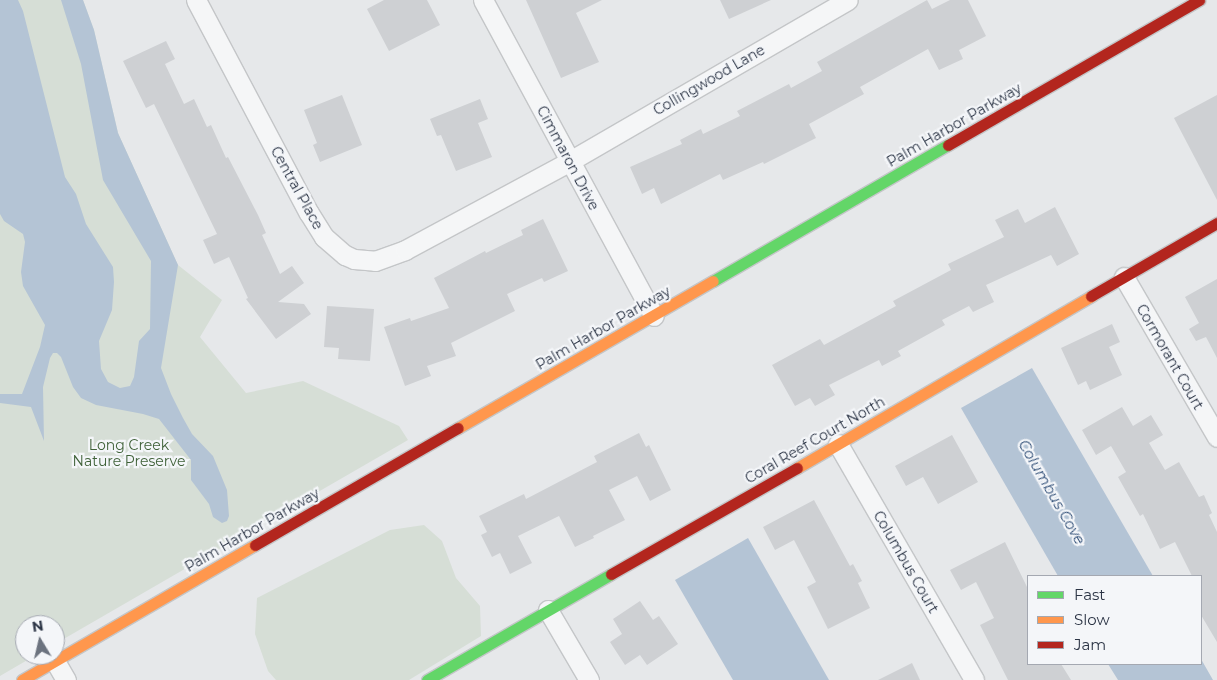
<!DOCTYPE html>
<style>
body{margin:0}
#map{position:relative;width:1217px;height:680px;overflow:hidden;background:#e6e8ea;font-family:Montserrat,sans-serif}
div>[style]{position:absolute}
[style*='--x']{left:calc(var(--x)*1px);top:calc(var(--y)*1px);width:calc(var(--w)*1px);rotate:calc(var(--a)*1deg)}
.green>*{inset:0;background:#d6ded6}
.water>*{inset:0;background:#b4c4d5}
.building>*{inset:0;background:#ced0d3}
.roads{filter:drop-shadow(1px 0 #c4c6c8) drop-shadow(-1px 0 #c4c6c8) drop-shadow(0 1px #c4c6c8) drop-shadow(0 -1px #c4c6c8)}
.street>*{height:19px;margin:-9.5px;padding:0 9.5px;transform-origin:9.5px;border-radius:9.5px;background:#f5f6f7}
.fast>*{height:11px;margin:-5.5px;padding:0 5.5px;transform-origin:5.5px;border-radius:5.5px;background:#63d668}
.slow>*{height:11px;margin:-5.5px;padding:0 5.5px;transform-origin:5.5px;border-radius:5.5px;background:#ff974d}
.jam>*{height:11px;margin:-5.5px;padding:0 5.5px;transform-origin:5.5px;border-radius:5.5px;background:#b3261e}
span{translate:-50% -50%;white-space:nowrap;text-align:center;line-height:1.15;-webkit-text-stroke:4.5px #f4f6f9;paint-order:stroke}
.street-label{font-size:14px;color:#2b3445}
.park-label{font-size:14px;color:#3f6138}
.water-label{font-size:15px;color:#34527a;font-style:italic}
.legend{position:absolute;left:1027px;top:575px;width:175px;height:90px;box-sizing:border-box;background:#f4f6f9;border:1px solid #a4a8b1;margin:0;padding:6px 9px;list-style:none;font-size:15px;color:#2b3445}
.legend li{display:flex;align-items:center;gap:10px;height:25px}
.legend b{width:25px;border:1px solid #a4a8b1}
.north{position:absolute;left:15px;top:615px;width:50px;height:50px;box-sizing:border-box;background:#f4f6f9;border:1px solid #a4a8b1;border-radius:50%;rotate:351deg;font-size:14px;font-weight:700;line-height:20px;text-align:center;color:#2b3445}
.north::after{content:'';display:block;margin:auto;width:18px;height:22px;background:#6c737f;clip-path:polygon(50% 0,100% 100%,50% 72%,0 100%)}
</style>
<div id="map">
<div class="green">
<div style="clip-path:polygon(0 0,83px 0,94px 30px,118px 133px,178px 265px,222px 300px,200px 337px,246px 393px,303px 381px,399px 426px,408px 440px,55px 644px,55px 625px,25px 625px,25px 655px,36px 655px,0 676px)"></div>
<div style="clip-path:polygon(424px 525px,442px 541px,456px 578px,480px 606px,481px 636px,409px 680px,276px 680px,268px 671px,255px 634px,257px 598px,390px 530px)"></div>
</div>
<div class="water">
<div style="clip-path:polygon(0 0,18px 0,23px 11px,65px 177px,76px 194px,86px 224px,113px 267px,114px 282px,112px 310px,99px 341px,101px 369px,108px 382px,120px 388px,130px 386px,134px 377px,139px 341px,150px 329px,151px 261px,103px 180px,81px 64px,61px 0,83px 0,94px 30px,118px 133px,178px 265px,161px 368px,171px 394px,183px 418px,192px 434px,213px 456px,227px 490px,229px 516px,227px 521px,222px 523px,213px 517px,209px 504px,191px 480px,191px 460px,159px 419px,143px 414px,96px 405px,81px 398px,73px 387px,61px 357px,57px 353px,53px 353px,50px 358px,43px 387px,44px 441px,31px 407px,0 403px,0 394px,22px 394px,40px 347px,45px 325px,23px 286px,21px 272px,25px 242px,23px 234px,4px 221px,0 214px)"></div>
<div style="clip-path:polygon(1032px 368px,1153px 576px,1058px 576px,961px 408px)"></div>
<div style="clip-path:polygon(748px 538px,829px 680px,733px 680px,675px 580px)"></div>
<div style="clip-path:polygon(1201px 659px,1213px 680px,1118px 680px,1108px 664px,1201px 664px)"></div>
</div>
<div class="building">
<div style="clip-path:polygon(384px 0,427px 0,440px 25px,389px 51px,367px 9px)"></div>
<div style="clip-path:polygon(526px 0,602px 0,576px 13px,599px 62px,561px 78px)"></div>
<div style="clip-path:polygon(720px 0,771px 0,729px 19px)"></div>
<div style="clip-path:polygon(927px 0,932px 9px,950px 0,968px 0,986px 36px,959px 50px,963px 59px,939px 70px,928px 49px,860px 87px,864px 94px,809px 124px,816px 138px,764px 164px,763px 162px,723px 180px,720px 174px,661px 204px,654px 188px,642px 194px,630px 167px,682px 144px,680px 140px,701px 129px,703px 134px,740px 116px,737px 111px,789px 84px,791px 88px,822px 71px,817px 62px)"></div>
<div style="clip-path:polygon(166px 41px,175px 59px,165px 64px,184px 104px,194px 99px,207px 127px,211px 125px,226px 158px,228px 157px,258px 215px,266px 233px,262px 235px,280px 274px,292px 266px,304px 283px,278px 302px,304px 304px,311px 314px,276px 339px,246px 299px,248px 298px,229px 257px,214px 264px,203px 240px,217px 234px,154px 104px,146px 108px,123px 61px)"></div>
<div style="clip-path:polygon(342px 95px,362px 145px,320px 162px,313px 145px,317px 143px,304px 110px)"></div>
<div style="clip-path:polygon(1217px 95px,1217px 200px,1174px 118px)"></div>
<div style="clip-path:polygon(480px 99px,488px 119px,478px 123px,492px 157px,456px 171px,441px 135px,437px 136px,430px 119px)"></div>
<div style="clip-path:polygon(1055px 207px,1079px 254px,1057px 266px,1051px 255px,986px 285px,994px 302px,973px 312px,969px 306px,942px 320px,945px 325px,898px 351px,901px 356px,882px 366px,879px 360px,829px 385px,835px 395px,815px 406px,810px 398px,795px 406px,772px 365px,820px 339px,824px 345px,896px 306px,893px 301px,951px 270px,948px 264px,1004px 237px,995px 220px,1018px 209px,1025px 223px)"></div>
<div style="clip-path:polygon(543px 219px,568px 271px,544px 282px,542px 278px,507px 294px,515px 311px,451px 343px,456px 356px,427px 366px,431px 376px,405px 386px,384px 327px,410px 318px,411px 321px,449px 308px,434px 278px,485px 251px,486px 253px,523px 235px,521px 230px)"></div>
<div style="clip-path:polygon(1217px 279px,1217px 358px,1206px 337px,1196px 341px,1189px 329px,1199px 323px,1185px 297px)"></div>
<div style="clip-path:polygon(327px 306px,374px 309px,370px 361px,338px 359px,339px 348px,324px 347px)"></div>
<div style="clip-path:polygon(1112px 324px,1120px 342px,1109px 347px,1122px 375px,1090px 390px,1086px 381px,1078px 385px,1061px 348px)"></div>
<div style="clip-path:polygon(1122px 407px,1133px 426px,1151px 415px,1163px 435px,1149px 443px,1165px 470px,1179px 462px,1199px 497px,1204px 495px,1212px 513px,1209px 515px,1217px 532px,1217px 642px,1201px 615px,1201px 576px,1192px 576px,1175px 542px,1160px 549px,1143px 514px,1140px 516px,1118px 477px,1126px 472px,1111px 446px,1096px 455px,1082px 430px)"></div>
<div style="clip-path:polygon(639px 433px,646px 447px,649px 445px,671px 490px,650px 501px,637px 476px,609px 490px,625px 520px,593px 536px,594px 538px,575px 547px,559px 516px,518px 536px,532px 563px,510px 574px,500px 553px,492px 557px,481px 535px,487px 532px,479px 516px,524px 494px,526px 499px,597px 462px,594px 456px)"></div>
<div style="clip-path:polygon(952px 435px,978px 482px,938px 504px,923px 477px,906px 486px,895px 466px)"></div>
<div style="clip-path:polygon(814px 500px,850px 566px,853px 564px,862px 581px,858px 583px,870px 608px,828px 629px,807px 587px,816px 582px,794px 540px,775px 550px,763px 527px)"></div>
<div style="clip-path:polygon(1005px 542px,1028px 589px,1028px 664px,1061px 664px,1071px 680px,1008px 680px,980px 625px,994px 618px,976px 582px,961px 590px,950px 570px)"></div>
<div style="clip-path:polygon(640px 601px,653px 620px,659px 616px,678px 644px,647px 665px,640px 655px,625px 665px,610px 642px,622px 634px,613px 619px)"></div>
<div style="clip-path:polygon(912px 663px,920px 680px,878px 680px)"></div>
</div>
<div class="roads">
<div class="street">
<div style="--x:196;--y:0;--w:241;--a:62.1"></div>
<div style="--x:309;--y:213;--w:28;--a:58"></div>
<div style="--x:324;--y:237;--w:28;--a:41"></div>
<div style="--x:345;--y:255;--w:10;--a:24"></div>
<div style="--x:354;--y:259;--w:21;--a:5"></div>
<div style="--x:375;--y:261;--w:32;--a:-20"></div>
<div style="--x:405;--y:250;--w:187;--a:-28.3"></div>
<div style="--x:570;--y:161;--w:321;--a:-30.1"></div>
<div style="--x:483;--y:0;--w:359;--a:61.6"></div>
<div style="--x:1124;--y:277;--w:185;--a:59.8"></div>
<div style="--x:838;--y:444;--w:272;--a:60"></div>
<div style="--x:548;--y:610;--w:81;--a:59.6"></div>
<div style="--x:55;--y:661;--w:22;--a:60"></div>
</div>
<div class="fast">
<div style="--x:713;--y:281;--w:272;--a:-30.1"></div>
<div style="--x:427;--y:680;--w:212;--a:-29.9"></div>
</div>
<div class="slow">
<div style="--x:458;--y:428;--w:294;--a:-30"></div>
<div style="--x:797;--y:468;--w:341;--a:-30.3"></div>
<div style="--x:22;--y:680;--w:269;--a:-30.1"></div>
</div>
<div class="jam">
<div style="--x:948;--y:145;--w:290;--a:-30"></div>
<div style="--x:1091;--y:296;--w:146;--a:-30.1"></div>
<div style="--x:255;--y:545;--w:234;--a:-30"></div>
<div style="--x:611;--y:574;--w:214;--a:-29.7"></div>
</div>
</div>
<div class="street-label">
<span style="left:709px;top:80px;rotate:-30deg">Collingwood Lane</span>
<span style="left:954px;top:125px;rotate:-30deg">Palm Harbor Parkway</span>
<span style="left:568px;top:158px;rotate:62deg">Cimmaron Drive</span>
<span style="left:297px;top:188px;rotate:61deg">Central Place</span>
<span style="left:603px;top:328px;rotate:-30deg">Palm Harbor Parkway</span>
<span style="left:1170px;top:357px;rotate:60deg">Cormorant Court</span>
<span style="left:815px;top:440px;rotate:-30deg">Coral Reef Court North</span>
<span style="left:252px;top:530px;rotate:-30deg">Palm Harbor Parkway</span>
<span style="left:906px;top:562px;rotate:60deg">Columbus Court</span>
</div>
<div class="park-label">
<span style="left:129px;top:453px">Long Creek<br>Nature Preserve</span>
</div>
<div class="water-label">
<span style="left:1052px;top:492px;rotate:60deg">Columbus Cove</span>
</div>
<ul class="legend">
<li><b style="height:6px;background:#63d668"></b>Fast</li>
<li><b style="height:6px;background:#ff974d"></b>Slow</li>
<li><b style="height:6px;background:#b3261e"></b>Jam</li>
</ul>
<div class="north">N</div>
</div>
